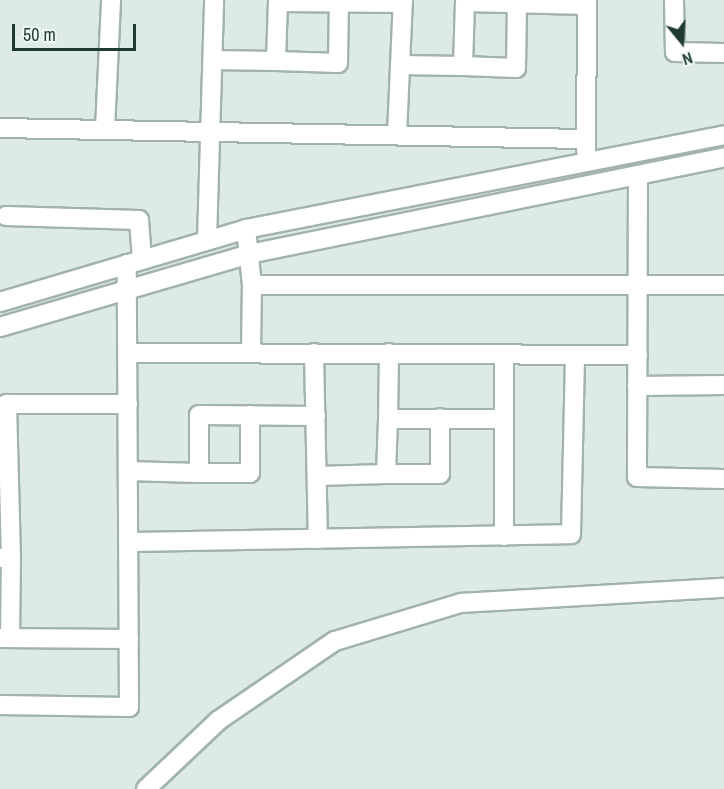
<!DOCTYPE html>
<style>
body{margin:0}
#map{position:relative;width:724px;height:789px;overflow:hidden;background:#deebe5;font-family:"Archivo Narrow",sans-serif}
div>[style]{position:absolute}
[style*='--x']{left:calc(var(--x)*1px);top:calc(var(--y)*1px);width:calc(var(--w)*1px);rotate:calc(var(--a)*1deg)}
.roads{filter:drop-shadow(2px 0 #a1b3ac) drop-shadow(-2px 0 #a1b3ac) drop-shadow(0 2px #a1b3ac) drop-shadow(0 -2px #a1b3ac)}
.street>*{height:18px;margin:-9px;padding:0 9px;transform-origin:9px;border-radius:9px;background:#fff}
.secondary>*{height:18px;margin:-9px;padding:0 9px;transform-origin:9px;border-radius:9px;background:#fff}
span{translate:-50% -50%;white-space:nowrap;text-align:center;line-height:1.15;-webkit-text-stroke:4.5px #eef7f3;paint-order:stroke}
.north{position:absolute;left:652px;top:12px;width:60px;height:60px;-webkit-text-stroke:4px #eef7f3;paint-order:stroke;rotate:162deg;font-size:16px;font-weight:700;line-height:24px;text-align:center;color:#1f3b33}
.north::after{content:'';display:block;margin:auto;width:21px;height:27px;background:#1f3b33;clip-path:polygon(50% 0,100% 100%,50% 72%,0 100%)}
.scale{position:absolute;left:12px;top:24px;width:124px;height:27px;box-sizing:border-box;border:3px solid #1f3b33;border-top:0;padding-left:8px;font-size:18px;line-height:21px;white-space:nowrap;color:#1f3b33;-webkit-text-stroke:4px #eef7f3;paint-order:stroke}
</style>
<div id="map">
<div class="roads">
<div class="street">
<div style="--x:674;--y:0;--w:52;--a:88.9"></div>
<div style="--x:675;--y:52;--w:49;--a:1.2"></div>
<div style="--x:213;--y:60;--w:63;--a:0.9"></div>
<div style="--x:276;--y:61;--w:59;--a:-88.1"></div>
<div style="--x:278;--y:2;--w:125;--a:0.5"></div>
<div style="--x:276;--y:61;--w:62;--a:1.8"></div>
<div style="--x:338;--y:63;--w:61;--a:-89.1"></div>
<div style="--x:400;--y:65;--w:63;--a:0.9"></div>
<div style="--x:463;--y:66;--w:64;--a:-88.2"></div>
<div style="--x:465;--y:2;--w:122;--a:1.4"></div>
<div style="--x:463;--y:66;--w:53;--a:2.2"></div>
<div style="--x:516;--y:68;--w:65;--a:-89.1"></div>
<div style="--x:0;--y:128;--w:586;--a:1.08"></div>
<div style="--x:105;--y:129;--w:129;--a:-87.3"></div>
<div style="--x:397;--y:135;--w:135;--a:-87.5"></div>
<div style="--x:586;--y:151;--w:151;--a:-89.6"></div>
<div style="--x:638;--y:175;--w:302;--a:90.2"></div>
<div style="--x:637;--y:477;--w:87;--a:1.3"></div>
<div style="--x:6;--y:216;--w:133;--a:1.7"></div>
<div style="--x:139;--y:220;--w:40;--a:85.7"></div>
<div style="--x:246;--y:229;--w:56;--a:83.9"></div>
<div style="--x:207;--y:240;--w:240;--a:-88.3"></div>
<div style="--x:128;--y:353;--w:510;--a:0.22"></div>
<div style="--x:251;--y:353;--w:68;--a:-89.2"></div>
<div style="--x:252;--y:285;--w:472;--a:0"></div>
<div style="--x:314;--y:353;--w:186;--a:88.8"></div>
<div style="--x:637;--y:386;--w:87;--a:-0.7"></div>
<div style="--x:0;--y:407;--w:8;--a:-23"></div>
<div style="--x:7;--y:404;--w:121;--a:0"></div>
<div style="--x:388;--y:419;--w:66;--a:-89.1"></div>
<div style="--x:128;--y:471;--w:71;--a:1.6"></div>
<div style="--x:199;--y:473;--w:58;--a:-90"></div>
<div style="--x:199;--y:415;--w:117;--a:0.5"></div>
<div style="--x:199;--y:473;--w:51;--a:0"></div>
<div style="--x:250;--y:473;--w:58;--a:-90"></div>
<div style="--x:386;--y:474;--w:54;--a:0"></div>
<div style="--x:440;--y:474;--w:56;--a:-90"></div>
<div style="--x:317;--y:476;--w:69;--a:-1.7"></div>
<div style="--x:386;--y:474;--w:55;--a:-87.9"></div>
<div style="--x:388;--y:419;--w:116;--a:0"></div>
<div style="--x:504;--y:536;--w:182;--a:-90"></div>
<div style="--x:128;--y:542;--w:443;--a:-1"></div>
<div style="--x:571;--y:534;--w:179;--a:-88.7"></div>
<div style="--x:0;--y:558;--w:11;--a:0"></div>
<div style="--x:11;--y:558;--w:154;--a:-91.5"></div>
<div style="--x:0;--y:638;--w:129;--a:0.4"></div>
<div style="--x:10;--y:638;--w:80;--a:-89.3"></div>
<div style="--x:0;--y:705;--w:129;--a:0.9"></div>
<div style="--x:129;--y:707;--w:443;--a:-90.3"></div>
</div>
<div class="secondary">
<div style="--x:0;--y:302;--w:257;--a:-16.5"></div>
<div style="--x:246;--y:229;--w:487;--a:-11.1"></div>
<div style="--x:0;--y:327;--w:259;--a:-16.3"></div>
<div style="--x:249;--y:254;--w:485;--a:-11.5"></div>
<div style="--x:146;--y:789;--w:100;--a:-43.4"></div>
<div style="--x:219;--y:720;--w:140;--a:-34.3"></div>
<div style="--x:335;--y:641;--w:132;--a:-16.8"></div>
<div style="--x:461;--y:603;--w:263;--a:-3.3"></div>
</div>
</div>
<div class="north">N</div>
<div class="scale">50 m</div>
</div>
